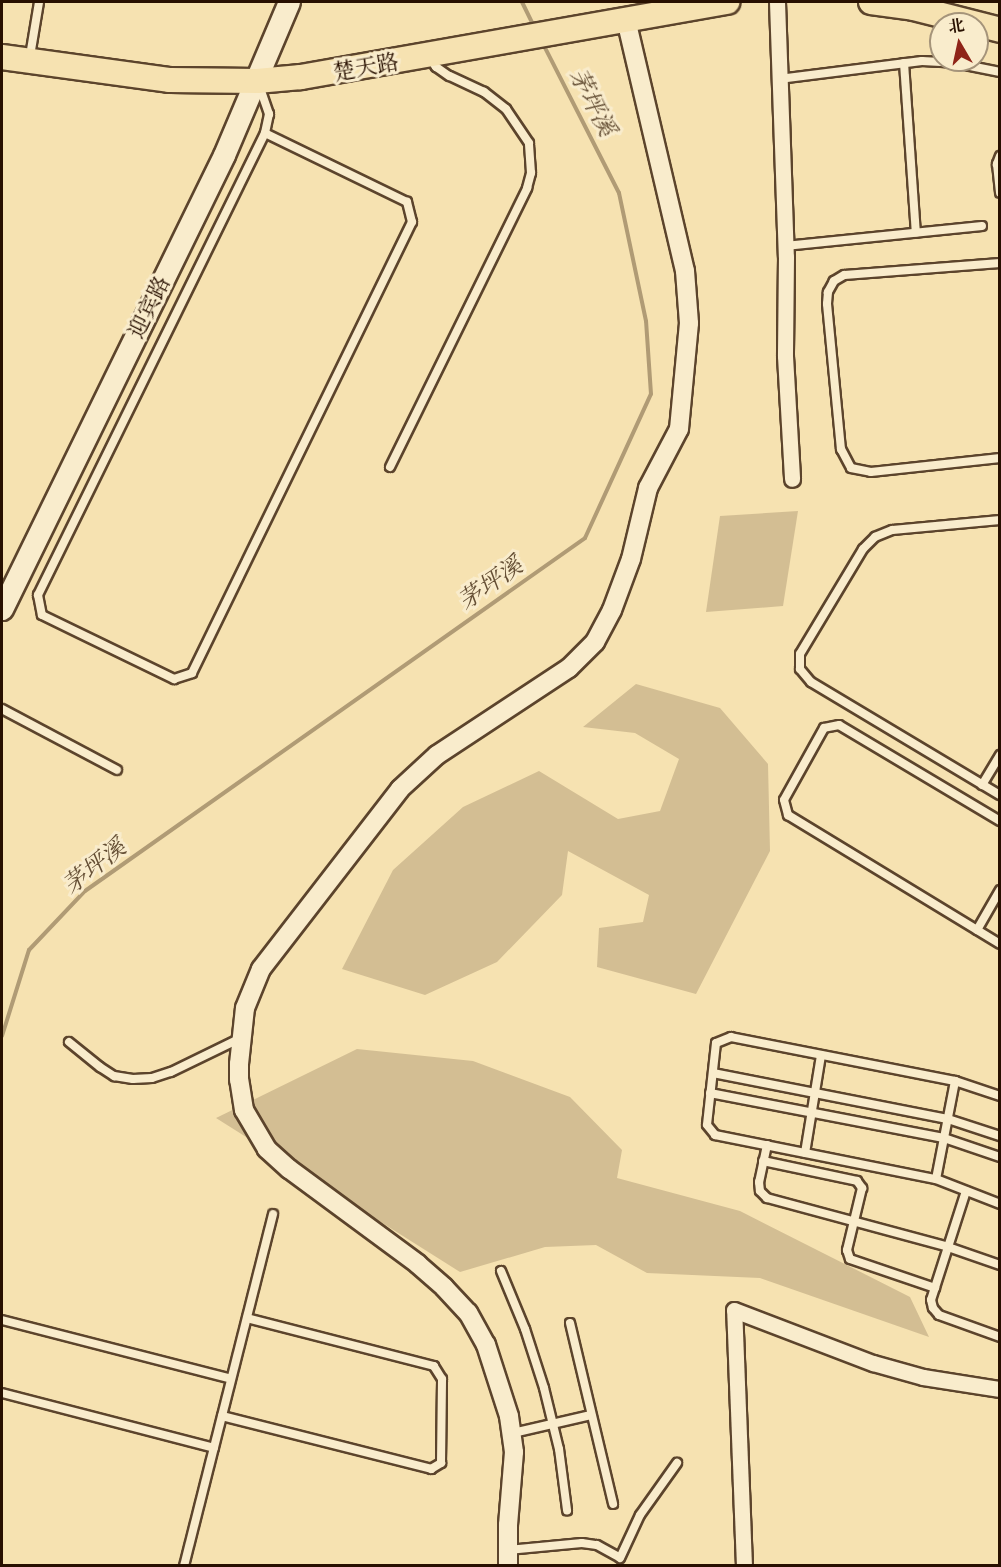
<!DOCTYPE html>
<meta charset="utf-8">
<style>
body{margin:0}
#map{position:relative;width:1001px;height:1567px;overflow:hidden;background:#f6e2b1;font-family:"EB Garamond","Noto Serif SC",serif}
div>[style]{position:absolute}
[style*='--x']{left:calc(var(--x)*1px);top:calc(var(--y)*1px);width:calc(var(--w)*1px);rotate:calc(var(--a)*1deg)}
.green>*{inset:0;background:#d3be93}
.stream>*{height:4px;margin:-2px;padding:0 2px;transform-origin:2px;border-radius:2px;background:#b09b75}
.roads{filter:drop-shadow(2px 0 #5c442c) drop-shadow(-2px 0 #5c442c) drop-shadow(0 2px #5c442c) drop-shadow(0 -2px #5c442c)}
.service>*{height:8px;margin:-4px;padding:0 4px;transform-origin:4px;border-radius:4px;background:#f9eccc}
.minor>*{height:15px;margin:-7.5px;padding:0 7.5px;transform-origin:7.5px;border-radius:7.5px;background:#f9eccc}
.tertiary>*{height:18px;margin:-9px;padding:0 9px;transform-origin:9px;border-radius:9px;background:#f9eccc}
.secondary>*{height:21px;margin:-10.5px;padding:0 10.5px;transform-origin:10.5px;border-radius:10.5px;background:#f9eccc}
.trunk>*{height:24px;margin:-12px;padding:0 12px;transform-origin:12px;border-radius:12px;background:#f6e2b1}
span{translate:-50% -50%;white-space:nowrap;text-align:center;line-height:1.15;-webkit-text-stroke:6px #f9eccc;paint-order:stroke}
.street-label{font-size:22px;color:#281000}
.water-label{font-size:24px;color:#654f35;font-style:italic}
.frame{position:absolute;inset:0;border:3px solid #281000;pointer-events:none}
.north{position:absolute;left:929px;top:12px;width:60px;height:60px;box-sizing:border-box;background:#f9eccc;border:2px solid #a5947a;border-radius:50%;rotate:351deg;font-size:16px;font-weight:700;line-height:24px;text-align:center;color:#281000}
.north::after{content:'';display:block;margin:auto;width:21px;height:27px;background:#8f2418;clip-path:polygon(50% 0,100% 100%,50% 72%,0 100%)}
</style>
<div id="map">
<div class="green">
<div style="clip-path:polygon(798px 511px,783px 606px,706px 612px,720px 516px)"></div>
<div style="clip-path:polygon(636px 684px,720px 708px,768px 764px,770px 851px,696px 994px,597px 967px,599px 928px,643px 922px,649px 895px,568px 851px,562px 895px,497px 962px,425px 995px,342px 969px,393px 870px,463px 807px,539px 771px,618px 819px,660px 811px,679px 759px,635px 733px,583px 727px)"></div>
<div style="clip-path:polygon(357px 1049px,473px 1061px,570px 1097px,622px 1150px,617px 1178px,740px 1211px,910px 1297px,929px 1337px,760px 1278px,647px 1273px,596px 1245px,545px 1247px,460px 1272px,216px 1118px)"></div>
</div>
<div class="stream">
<div style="--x:522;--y:2;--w:28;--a:64"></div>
<div style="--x:2;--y:1036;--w:90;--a:-72.6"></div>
<div style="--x:29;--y:950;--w:81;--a:-46.5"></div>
<div style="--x:85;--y:891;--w:612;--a:-35.22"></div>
<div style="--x:585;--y:538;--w:158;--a:-65.4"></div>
<div style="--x:651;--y:394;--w:73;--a:-93.9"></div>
<div style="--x:646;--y:321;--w:131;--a:-101.9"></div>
<div style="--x:619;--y:193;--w:167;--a:-117"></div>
</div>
<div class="roads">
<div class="service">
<div style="--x:30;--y:56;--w:55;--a:-80.5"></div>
<div style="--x:904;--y:63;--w:170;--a:86"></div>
<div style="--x:779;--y:79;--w:144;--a:-7.2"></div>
<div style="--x:922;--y:61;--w:33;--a:3"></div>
<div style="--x:955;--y:63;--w:46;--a:11.3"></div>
<div style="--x:259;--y:85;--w:31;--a:71"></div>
<div style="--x:269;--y:114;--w:19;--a:102"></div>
<div style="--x:265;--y:133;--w:515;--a:116.17"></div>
<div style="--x:38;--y:595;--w:20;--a:79"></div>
<div style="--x:42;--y:615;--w:147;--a:25.9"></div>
<div style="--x:174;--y:679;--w:19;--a:-18"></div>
<div style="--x:192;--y:673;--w:502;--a:-64"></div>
<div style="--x:412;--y:222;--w:21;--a:-104"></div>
<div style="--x:407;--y:202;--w:158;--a:-154.1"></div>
<div style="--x:1000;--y:156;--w:9;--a:111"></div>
<div style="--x:997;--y:164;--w:29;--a:84"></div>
<div style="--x:785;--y:246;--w:198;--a:-5.8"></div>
<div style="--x:1000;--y:263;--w:156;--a:175.6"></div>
<div style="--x:844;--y:275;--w:12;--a:149"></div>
<div style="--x:834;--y:281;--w:13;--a:119"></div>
<div style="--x:828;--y:292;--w:12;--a:95"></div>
<div style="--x:827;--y:304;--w:146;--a:84.5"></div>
<div style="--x:841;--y:449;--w:21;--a:62"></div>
<div style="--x:851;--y:468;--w:20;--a:11"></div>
<div style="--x:871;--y:472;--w:130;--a:-6.2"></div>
<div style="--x:390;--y:467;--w:311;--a:-63.8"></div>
<div style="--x:527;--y:188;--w:16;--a:-75"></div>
<div style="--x:531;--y:173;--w:30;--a:-94"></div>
<div style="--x:529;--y:143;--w:41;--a:-124.1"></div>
<div style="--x:506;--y:109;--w:28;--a:-142"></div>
<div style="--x:484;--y:92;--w:38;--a:-155"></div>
<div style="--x:449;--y:76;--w:16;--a:-145"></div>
<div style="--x:436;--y:67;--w:11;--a:-124"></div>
<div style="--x:1000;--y:520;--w:108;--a:174.7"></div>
<div style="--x:892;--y:530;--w:18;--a:158"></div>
<div style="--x:875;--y:537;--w:17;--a:135"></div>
<div style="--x:863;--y:549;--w:122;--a:121"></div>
<div style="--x:800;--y:654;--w:15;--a:90"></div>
<div style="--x:800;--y:669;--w:17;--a:50"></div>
<div style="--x:811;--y:682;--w:220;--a:30.9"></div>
<div style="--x:2;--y:709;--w:130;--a:27.9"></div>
<div style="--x:982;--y:785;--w:35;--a:-59"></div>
<div style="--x:1000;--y:821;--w:187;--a:-149.2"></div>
<div style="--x:839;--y:725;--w:15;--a:169"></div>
<div style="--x:824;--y:728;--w:82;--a:119.1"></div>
<div style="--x:784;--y:800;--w:16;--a:75"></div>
<div style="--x:788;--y:815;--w:248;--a:31.3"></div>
<div style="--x:977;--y:930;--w:46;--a:-60.1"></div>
<div style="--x:69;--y:1042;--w:40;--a:39"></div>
<div style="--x:100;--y:1067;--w:17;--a:33"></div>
<div style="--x:114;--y:1076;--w:19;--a:9"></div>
<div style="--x:133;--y:1079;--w:19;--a:-3"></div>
<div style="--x:152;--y:1078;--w:20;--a:-18"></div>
<div style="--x:171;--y:1072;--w:78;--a:-25.9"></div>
<div style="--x:713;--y:1073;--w:239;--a:11.1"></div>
<div style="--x:948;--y:1119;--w:55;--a:18.1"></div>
<div style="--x:710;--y:1093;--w:238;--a:10.9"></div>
<div style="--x:944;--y:1138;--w:59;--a:18.7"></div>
<div style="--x:1000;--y:1096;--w:47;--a:-161.6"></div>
<div style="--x:955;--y:1081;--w:228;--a:-168.9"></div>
<div style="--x:731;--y:1037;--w:16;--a:158"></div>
<div style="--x:716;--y:1043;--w:82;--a:96.3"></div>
<div style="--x:707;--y:1125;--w:13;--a:51"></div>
<div style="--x:715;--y:1135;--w:225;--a:11.3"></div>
<div style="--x:936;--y:1179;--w:69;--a:21.3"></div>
<div style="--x:767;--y:1145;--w:38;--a:102"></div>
<div style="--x:759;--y:1182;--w:9;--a:84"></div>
<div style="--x:760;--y:1191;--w:10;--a:45"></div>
<div style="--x:767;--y:1198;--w:188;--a:15.1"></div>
<div style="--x:948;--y:1247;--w:55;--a:19.1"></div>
<div style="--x:805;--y:1153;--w:99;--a:-80.7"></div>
<div style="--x:763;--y:1161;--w:96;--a:12"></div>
<div style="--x:857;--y:1181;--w:9;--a:54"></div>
<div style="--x:862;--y:1188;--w:64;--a:103.6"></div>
<div style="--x:847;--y:1250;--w:9;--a:72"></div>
<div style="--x:850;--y:1259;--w:90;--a:18.8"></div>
<div style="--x:936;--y:1179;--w:100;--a:-79"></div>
<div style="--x:966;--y:1191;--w:114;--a:107.8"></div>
<div style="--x:931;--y:1300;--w:8;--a:76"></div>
<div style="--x:933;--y:1308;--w:9;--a:49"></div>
<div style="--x:939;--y:1315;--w:65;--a:19.8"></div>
<div style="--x:501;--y:1271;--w:63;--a:67.5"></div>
<div style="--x:525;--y:1329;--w:62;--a:72.1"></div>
<div style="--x:544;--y:1388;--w:63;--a:76.2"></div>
<div style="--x:559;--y:1449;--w:62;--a:82.5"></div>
<div style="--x:2;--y:1320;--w:236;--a:14.4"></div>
<div style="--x:570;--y:1323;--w:186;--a:76.6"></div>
<div style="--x:2;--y:1393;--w:219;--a:14.5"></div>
<div style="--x:222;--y:1416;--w:216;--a:14.2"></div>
<div style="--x:431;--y:1469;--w:12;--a:-31"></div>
<div style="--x:441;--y:1463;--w:84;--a:-89.3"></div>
<div style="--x:442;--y:1379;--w:15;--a:-122"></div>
<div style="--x:434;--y:1366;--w:193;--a:-165.6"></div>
<div style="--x:513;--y:1433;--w:80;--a:-13"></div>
<div style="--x:508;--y:1550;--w:74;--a:-5.4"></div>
<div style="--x:582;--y:1543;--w:15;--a:8"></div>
<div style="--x:597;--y:1545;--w:26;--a:29"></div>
<div style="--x:620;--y:1558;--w:47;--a:-65.1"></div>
<div style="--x:640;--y:1515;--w:64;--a:-54.6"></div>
<div style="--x:184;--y:1566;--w:363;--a:-75.8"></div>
</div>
<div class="minor">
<div style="--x:777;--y:2;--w:255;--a:88"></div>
<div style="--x:786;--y:257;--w:99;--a:90.6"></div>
<div style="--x:785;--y:356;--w:123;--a:86.7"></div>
<div style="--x:744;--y:1566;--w:256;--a:-92.2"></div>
<div style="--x:734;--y:1310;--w:149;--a:20.9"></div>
<div style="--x:873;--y:1363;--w:52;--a:15.6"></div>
<div style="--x:923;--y:1377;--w:78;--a:8.9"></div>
</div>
<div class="tertiary">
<div style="--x:508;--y:1566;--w:41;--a:-90"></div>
<div style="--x:508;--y:1525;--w:73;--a:-85.3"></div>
<div style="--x:514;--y:1452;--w:36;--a:-98"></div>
<div style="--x:509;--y:1416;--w:75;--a:-107.9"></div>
<div style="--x:486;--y:1345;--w:37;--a:-119"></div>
<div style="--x:468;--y:1313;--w:35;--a:-133"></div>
<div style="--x:444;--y:1287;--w:35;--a:-139"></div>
<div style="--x:418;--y:1264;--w:160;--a:-143.6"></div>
<div style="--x:289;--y:1169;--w:30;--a:-138"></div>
<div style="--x:267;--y:1149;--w:45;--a:-120.5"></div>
<div style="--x:244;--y:1110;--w:30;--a:-99"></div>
<div style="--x:239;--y:1080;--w:16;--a:-90"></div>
<div style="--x:239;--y:1064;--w:56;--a:-83.9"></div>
<div style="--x:245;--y:1008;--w:42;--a:-67.7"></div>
<div style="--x:261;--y:969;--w:227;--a:-52.3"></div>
<div style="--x:400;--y:789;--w:50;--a:-42.6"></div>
<div style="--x:437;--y:755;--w:158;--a:-33.4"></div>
<div style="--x:569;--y:668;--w:37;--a:-45"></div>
<div style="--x:595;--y:642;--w:36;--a:-62"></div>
<div style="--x:612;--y:610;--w:54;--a:-69.6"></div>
<div style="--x:631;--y:559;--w:73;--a:-76.5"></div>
<div style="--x:648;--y:488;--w:67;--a:-62.3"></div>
<div style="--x:679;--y:429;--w:106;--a:-84.6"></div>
<div style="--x:689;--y:323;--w:52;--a:-94.4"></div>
<div style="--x:685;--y:271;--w:259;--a:-103.2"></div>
</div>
<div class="secondary">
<div style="--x:2;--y:609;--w:505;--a:-63.94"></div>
<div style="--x:224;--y:155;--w:166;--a:-67"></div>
</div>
<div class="trunk">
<div style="--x:871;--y:2;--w:43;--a:7.9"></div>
<div style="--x:914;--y:8;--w:89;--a:14.3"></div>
<div style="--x:2;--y:57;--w:170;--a:7.8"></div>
<div style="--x:170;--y:80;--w:87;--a:0.7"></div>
<div style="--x:257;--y:81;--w:44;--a:-5.2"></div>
<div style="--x:301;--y:77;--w:433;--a:-10"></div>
</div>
</div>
<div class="street-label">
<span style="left:366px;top:67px;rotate:-10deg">楚天路</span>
<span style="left:149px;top:307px;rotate:-64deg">迎宾路</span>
</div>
<div class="water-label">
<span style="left:593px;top:102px;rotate:63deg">茅坪溪</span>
<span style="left:490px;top:583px;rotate:-35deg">茅坪溪</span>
<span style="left:94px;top:866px;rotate:-38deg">茅坪溪</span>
</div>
<div class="frame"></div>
<div class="north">北</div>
</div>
